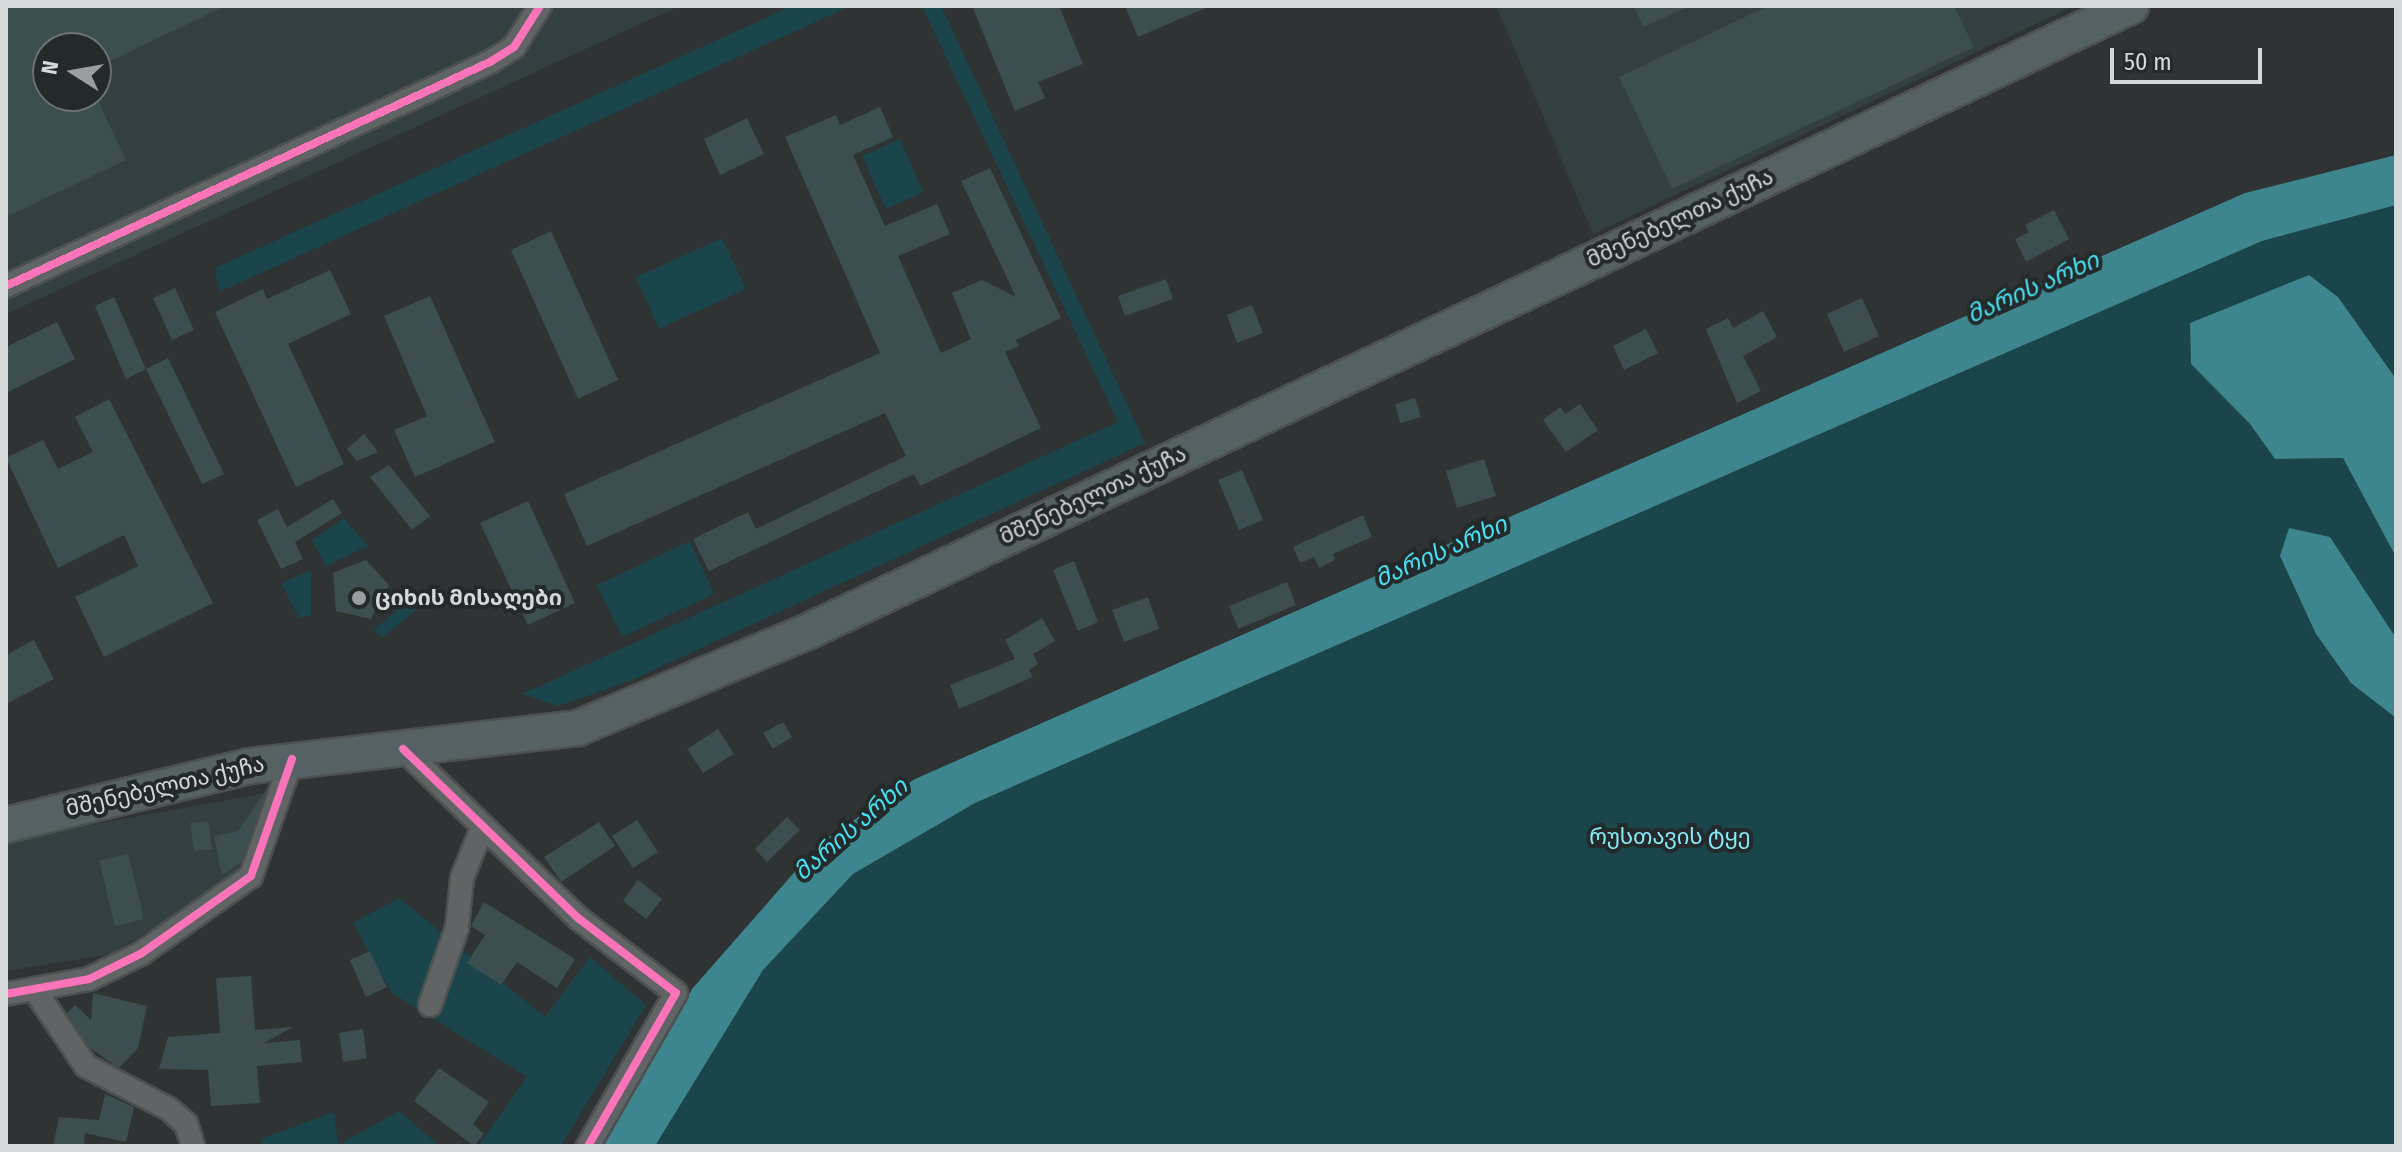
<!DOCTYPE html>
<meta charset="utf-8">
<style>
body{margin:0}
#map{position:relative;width:2402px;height:1152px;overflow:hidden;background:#2f3333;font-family:"Fira Sans Condensed","Noto Sans Georgian",sans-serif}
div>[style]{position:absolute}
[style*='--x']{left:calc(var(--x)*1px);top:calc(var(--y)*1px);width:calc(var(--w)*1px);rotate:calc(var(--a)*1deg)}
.built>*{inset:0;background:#333f40}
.green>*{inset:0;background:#1a454a}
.water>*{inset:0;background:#3e868f}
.building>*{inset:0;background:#3c4e50}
.roads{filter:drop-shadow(2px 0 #4d5050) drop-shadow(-2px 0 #4d5050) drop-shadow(0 2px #4d5050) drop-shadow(0 -2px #4d5050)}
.street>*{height:22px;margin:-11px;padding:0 11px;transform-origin:11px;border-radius:11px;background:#616464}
.primary>*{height:34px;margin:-17px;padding:0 17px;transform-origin:17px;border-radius:17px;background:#566163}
.cycleway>*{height:8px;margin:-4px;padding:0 4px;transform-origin:4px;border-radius:4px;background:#fb73b8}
.dots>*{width:22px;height:22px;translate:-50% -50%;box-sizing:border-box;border:4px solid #242a2a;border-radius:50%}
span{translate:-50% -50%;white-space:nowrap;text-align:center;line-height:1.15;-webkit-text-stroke:8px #242a2a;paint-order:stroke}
.street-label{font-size:22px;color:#d5d8d9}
.poi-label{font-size:22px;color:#d5d8d9;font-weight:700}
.left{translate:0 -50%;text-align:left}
.park-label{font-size:22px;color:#87ebf9}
.water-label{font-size:24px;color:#46e1f4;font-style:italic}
.frame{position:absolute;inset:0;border:8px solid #d5d8d9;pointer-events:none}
.north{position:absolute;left:32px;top:32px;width:80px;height:80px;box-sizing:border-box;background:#242a2a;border:2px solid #6b7070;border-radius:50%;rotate:281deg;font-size:22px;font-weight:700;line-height:32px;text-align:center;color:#d5d8d9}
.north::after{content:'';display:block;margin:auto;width:28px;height:36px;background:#9b9e9f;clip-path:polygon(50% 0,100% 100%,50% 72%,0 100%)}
.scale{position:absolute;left:2110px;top:48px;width:152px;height:36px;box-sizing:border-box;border:4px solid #d5d8d9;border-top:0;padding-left:10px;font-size:24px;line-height:28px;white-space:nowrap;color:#d5d8d9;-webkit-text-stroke:6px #242a2a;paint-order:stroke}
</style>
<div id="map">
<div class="built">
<div style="clip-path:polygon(evenodd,6px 6px,680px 6px,6px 314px,6px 6px,48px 48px,96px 48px,96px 96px,48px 96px,48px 48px)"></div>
<div style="clip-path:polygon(1496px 6px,2074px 6px,1593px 234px)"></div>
<div style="clip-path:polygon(276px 791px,248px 869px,112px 954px,6px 971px,6px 840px)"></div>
</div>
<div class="green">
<div style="clip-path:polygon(792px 6px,851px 6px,219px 292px,215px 268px)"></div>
<div style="clip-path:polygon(922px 6px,941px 6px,1145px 443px,632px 680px,558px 706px,522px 694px,1118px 422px)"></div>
<div style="clip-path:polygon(900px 139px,923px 192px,886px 209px,862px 156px)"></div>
<div style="clip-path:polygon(2396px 205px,2396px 379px,2338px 297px,2309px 275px,2190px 324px,2191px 364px,2250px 424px,2275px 459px,2343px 458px,2396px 557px,2396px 638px,2330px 537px,2281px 556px,2316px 634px,2396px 718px,2396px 1146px,655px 1146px,763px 970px,853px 874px,975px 803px,2262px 241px)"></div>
<div style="clip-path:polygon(722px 238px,746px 289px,659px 329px,636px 277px)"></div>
<div style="clip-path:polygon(344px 518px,368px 546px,326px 566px,312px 540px)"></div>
<div style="clip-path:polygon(690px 541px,714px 594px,622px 637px,597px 585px)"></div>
<div style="clip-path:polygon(311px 570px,311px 615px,299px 618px,281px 583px)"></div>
<div style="clip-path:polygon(403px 586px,420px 606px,382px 638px,374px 629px,397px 611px,394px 601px)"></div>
<div style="clip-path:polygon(399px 898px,545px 1017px,590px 957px,646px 1005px,561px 1146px,478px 1146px,527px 1077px,392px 993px,353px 923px)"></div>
<div style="clip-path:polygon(399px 1111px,440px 1146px,263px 1146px,261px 1139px,334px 1112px,338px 1145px)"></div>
</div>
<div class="water">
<div style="clip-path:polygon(2396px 155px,2396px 205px,2262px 241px,975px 803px,853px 874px,763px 970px,655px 1146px,602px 1146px,692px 989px,820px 843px,915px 779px,2245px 193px)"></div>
<div style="clip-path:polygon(2309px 275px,2338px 297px,2396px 379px,2396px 557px,2343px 458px,2275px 459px,2250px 424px,2191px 364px,2190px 323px)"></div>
<div style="clip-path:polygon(2289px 528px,2330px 537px,2396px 638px,2396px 718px,2351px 683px,2316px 634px,2280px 556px)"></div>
</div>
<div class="building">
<div style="clip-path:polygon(6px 6px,225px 6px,96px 68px,96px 48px,48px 48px,48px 96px,96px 96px,126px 160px,6px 217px)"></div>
<div style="clip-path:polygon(972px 6px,1059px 6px,1083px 64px,1038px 82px,1045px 98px,1015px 111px)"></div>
<div style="clip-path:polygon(1125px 6px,1210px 6px,1138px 37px)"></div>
<div style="clip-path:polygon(1634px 6px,1691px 6px,1643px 27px)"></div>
<div style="clip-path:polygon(1768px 6px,1954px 6px,1974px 47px,1672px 189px,1619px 77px)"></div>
<div style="clip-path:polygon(880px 107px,893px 137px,853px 155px,885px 226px,937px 204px,950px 234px,898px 256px,941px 353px,971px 339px,952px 293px,982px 280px,1016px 297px,961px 181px,990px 168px,1061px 318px,1016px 340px,1019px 346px,1005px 352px,1041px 428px,920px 486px,914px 474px,709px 571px,693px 539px,748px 512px,756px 529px,906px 456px,885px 413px,587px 546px,564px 494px,880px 353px,785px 137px,836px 115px,840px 125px)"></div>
<div style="clip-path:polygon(747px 118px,764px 154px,720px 175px,704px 139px)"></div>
<div style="clip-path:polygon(2054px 210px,2069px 239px,2026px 262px,2015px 239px,2029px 232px,2025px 225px)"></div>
<div style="clip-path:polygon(551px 231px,618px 380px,578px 399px,511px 250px)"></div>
<div style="clip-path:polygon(330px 270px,351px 314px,288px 344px,344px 464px,296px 487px,215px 312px,263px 289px,267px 299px)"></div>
<div style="clip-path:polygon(1166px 279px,1173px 299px,1125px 316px,1118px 296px)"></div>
<div style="clip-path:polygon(175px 288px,194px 330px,172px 340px,153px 298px)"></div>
<div style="clip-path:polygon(430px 296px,495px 442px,415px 477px,394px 430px,427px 416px,384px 316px)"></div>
<div style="clip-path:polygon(114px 297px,146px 369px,126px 379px,95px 306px)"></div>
<div style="clip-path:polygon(1862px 298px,1879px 336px,1844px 352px,1827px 314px)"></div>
<div style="clip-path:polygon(1252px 305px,1263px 333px,1237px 343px,1227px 315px)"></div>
<div style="clip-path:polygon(1763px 311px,1777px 337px,1743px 356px,1761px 391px,1737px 403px,1706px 329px,1728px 318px,1733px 328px)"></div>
<div style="clip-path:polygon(57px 322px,75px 359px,6px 393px,6px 347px)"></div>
<div style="clip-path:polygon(1646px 329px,1658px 353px,1624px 370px,1613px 346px)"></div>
<div style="clip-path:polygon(168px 358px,224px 474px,202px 484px,146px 369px)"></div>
<div style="clip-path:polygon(1415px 398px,1421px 417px,1400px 423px,1395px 404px)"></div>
<div style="clip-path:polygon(109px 399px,213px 603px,104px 657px,75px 597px,138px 566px,124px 535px,58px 568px,6px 458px,43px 440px,58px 469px,93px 452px,75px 417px)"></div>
<div style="clip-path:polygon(1580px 404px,1598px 430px,1566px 452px,1543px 420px,1560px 407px,1565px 414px)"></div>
<div style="clip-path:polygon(364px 434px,378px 452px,357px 461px,347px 449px)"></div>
<div style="clip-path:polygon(1484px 459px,1496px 496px,1457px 508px,1446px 471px)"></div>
<div style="clip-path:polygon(389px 465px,430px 516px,412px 530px,370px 477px)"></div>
<div style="clip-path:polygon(1242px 470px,1263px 520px,1239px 530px,1218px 480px)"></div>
<div style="clip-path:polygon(333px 499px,342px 513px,295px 542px,303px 559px,281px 569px,257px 520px,278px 509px,287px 527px)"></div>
<div style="clip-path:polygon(528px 501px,575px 603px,528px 625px,480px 523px)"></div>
<div style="clip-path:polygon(1363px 515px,1372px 537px,1333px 554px,1335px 560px,1319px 568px,1314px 557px,1300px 563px,1293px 547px)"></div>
<div style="clip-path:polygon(366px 560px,389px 585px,371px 619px,336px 611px,333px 573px)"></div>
<div style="clip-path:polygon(1074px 561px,1098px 622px,1078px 631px,1053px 570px)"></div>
<div style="clip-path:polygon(1287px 582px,1296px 605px,1238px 629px,1229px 606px)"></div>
<div style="clip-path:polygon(1148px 597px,1159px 629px,1124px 642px,1112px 610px)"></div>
<div style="clip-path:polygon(1042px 618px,1055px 641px,1033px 654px,1038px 664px,1029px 670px,1033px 677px,959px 709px,950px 685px,1015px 659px,1005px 640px)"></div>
<div style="clip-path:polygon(34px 640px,54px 679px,6px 704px,6px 655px)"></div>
<div style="clip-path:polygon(783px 722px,792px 737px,773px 749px,763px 733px)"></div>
<div style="clip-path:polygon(718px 729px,734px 754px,703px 773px,687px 749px)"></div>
<div style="clip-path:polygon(267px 789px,241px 863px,222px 875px,214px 836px,238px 831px)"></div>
<div style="clip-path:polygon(787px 817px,800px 830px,767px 862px,755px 849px)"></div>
<div style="clip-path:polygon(637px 820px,658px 852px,633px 868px,612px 836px)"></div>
<div style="clip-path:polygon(208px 821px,212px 849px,194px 851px,190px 823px)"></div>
<div style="clip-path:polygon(599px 822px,615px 846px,561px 882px,544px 857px)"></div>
<div style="clip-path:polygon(128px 854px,144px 919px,115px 926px,99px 860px)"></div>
<div style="clip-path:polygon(638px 880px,662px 899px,646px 919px,623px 901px)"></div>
<div style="clip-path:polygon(484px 902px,575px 959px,557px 988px,517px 962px,501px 985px,467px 963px,485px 935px,471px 926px)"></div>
<div style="clip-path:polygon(370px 951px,387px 987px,366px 997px,350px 960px)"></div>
<div style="clip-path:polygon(251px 976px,255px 1030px,293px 1027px,264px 1043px,300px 1040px,302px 1062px,257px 1066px,260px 1103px,211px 1106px,208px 1070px,159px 1069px,168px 1037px,220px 1033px,216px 978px)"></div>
<div style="clip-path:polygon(93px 993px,147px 1006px,138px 1048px,119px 1068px,90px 1048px,67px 1013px,75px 1005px,91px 1020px)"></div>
<div style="clip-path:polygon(363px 1029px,367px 1058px,343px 1062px,339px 1033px)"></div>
<div style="clip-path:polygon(439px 1068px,489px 1102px,473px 1124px,484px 1134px,474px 1146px,414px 1101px)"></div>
<div style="clip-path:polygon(105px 1094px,134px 1107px,126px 1142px,85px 1133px,84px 1146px,53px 1146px,59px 1117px,99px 1120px)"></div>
</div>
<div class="roads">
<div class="street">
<div style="--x:6;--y:286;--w:533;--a:-24.84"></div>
<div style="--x:490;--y:62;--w:28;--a:-32"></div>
<div style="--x:514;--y:47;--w:49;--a:-57.6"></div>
<div style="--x:403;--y:749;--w:243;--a:44"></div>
<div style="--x:578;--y:918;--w:123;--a:37.4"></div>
<div style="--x:676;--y:993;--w:177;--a:119.9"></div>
<div style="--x:34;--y:989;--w:93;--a:56"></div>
<div style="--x:86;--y:1066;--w:93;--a:27.4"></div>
<div style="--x:169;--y:1109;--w:23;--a:41"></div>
<div style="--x:186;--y:1124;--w:23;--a:72"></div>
<div style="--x:6;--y:994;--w:84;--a:-10.2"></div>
<div style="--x:89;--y:979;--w:59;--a:-26.1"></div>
<div style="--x:142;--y:953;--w:133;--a:-35.2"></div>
<div style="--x:251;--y:876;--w:124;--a:-70.7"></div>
<div style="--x:430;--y:1005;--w:82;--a:-70.7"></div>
<div style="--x:457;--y:928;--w:50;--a:-84.3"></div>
<div style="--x:462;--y:878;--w:56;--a:-68"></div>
</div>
<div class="primary">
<div style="--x:6;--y:825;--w:251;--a:-13.6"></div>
<div style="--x:250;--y:766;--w:330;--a:-6.6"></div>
<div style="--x:578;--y:728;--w:255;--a:-22.8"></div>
<div style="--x:813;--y:629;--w:1458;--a:-25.3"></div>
</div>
</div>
<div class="cycleway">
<div style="--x:6;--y:286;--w:533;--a:-24.84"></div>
<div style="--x:490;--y:62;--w:28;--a:-32"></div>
<div style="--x:514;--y:47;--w:49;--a:-57.6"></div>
<div style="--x:403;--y:749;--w:243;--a:44"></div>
<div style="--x:578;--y:918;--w:123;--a:37.4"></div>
<div style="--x:676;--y:993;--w:177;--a:119.9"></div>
<div style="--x:6;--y:994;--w:84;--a:-10.2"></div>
<div style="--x:89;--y:979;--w:59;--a:-26.1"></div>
<div style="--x:142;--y:953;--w:133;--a:-35.2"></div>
<div style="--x:251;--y:876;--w:124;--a:-70.7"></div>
</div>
<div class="dots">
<div style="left:359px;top:598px;background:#9b9e9f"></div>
</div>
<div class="street-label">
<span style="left:1680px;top:218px;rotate:-25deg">მშენებელთა ქუჩა</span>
<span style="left:1093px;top:495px;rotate:-25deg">მშენებელთა ქუჩა</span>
<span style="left:165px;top:786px;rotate:-13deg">მშენებელთა ქუჩა</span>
</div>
<div class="poi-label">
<span class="left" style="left:375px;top:598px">ციხის მისაღები</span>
</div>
<div class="park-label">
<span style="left:1670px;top:837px">რუსთავის ტყე</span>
</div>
<div class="water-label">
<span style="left:2033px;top:288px;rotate:-24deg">მარის არხი</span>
<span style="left:1441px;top:552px;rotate:-24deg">მარის არხი</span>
<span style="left:851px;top:830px;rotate:-41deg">მარის არხი</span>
</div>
<div class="frame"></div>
<div class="north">N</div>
<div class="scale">50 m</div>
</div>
